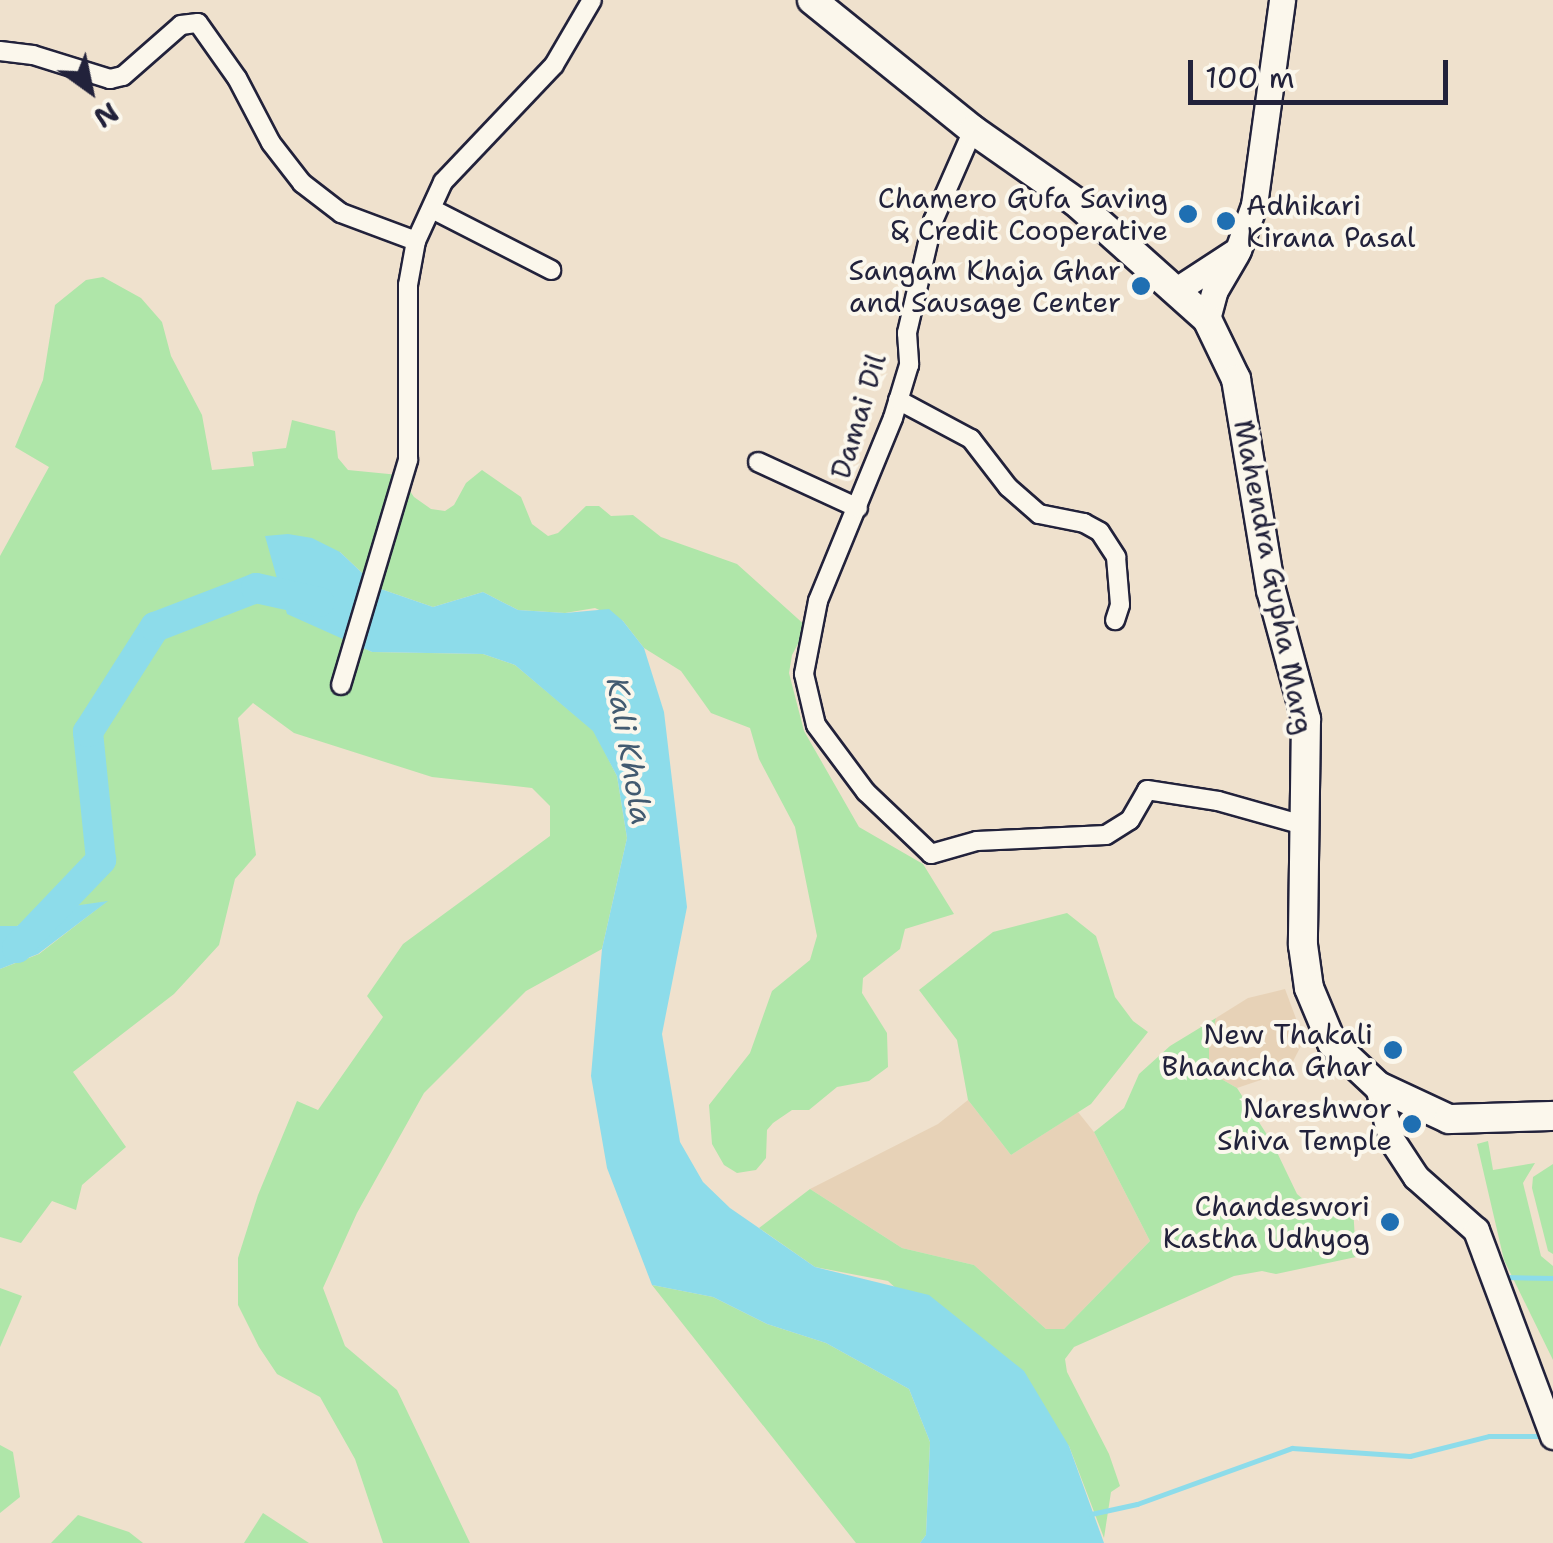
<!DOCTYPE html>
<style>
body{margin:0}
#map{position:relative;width:1553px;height:1543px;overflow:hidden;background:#efe1cd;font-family:"Shantell Sans",sans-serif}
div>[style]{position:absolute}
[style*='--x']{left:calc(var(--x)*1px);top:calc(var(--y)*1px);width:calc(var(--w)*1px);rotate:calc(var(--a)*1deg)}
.built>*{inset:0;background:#e7d2b7}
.green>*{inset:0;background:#afe6a9}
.water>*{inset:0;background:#8ddcea}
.stream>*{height:5px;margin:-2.5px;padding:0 2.5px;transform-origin:2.5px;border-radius:2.5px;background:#8ddcea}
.river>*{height:30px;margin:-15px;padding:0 15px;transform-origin:15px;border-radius:15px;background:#8ddcea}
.roads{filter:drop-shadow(2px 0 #22223b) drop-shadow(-2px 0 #22223b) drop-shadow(0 2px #22223b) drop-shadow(0 -2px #22223b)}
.minor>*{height:18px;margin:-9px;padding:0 9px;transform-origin:9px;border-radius:9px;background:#fbf7ec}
.secondary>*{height:25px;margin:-12.5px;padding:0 12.5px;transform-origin:12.5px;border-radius:12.5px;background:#fbf7ec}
.primary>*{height:28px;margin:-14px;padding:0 14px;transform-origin:14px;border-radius:14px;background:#fbf7ec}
.dots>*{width:28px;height:28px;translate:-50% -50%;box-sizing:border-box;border:5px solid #fbf7ec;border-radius:50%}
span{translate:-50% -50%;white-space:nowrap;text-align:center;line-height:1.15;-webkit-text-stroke:8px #fbf7ec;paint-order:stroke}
.poi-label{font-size:28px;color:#22223b}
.right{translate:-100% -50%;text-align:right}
.left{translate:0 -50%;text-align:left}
.street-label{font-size:28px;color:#22223b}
.water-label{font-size:30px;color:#425a70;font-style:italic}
.north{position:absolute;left:40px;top:40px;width:100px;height:100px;-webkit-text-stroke:8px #fbf7ec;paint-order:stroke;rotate:147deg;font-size:28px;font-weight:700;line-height:40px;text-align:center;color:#22223b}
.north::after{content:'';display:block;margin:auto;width:35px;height:45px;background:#22223b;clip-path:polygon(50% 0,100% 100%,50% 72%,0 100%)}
.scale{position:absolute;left:1188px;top:60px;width:260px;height:45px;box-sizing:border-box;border:5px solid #22223b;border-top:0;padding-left:12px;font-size:30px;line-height:35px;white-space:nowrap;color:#22223b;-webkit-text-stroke:8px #fbf7ec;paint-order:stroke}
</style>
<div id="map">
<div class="built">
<div style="clip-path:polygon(1285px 989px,1304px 1040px,1288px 1071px,1237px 1088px,1209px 1072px,1209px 1044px,1216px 1018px,1248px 998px)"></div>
<div style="clip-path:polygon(968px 1100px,1011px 1155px,1078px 1112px,1094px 1132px,1150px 1241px,1064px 1329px,1046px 1329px,974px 1265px,902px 1248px,810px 1189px,938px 1124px)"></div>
</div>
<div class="green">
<div style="clip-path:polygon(103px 277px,141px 298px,162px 322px,171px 356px,202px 415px,212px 470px,254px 466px,252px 452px,286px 448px,292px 420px,335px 431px,338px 458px,348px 470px,399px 475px,414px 497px,431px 509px,445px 511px,454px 505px,466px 483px,482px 470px,521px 497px,532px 524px,548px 536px,558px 533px,586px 506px,599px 506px,611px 516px,633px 515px,661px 537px,737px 564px,807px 627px,792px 655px,789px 673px,804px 731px,859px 827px,923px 864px,954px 914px,905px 929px,900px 949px,863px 978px,862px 993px,887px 1033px,888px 1067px,869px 1081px,837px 1087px,809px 1110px,792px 1110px,773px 1123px,767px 1130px,766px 1158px,756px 1170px,737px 1173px,724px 1165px,712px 1144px,709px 1105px,750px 1053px,772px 991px,810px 960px,817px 936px,795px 827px,759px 759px,750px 728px,711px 713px,681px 671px,644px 648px,623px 621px,595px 608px,565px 613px,518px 610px,483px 592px,433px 607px,378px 588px,340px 552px,331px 632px,372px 652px,483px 654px,515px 665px,594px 731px,617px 776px,627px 838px,602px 949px,526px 991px,424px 1093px,357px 1213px,323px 1288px,345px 1346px,397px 1390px,470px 1543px,383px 1543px,355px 1459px,320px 1397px,277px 1374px,259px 1347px,238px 1305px,238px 1258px,258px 1195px,297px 1101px,318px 1110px,383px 1017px,367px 996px,403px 944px,550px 836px,550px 806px,532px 788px,432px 777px,294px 733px,253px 703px,238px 718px,256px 855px,235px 879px,219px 945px,174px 994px,73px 1072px,126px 1147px,82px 1185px,76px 1210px,52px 1201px,21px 1243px,0 1237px,0 969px,39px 954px,106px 902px,45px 910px,17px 926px,0 926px,0 556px,49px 467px,15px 447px,43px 380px,55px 305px,86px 280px)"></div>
<div style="clip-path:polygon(1067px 913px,1096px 936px,1115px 997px,1133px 1021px,1148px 1032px,1091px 1104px,1011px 1155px,968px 1100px,957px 1040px,919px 990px,993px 932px)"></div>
<div style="clip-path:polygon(1216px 1018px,1209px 1044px,1209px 1072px,1237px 1088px,1273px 1144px,1297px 1194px,1317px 1211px,1353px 1206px,1356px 1257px,1276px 1274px,1262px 1271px,1234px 1276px,1074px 1347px,1065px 1359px,1067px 1372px,1109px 1454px,1120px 1486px,1111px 1492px,1104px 1538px,1069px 1446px,888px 1281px,815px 1267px,759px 1228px,810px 1189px,902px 1248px,974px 1265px,1046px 1329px,1064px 1329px,1150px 1241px,1094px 1132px,1124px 1108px,1139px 1074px,1170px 1046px)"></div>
<div style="clip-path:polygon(1488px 1141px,1493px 1170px,1535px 1163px,1523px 1183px,1541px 1256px,1553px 1266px,1553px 1360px,1504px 1260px,1477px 1144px)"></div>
<div style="clip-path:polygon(1553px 1164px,1553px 1254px,1548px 1251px,1532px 1188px,1533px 1177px)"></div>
<div style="clip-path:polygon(652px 1285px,713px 1297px,767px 1324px,826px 1343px,909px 1389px,930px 1442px,926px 1535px,920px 1543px,856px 1543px)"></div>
<div style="clip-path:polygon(0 1288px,22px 1296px,0 1347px)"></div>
<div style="clip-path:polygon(0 1445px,13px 1452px,20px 1497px,0 1513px)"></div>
<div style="clip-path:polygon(263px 1513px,309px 1543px,244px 1543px)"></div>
<div style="clip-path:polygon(78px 1515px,129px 1532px,143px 1543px,51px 1543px)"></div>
</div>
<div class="water">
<div style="clip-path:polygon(288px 534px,312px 538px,340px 552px,378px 588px,433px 607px,483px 592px,518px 610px,565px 613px,609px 609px,623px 621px,644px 648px,664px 712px,687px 907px,662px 1034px,680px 1142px,703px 1182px,730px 1208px,815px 1267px,929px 1295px,1024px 1371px,1069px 1446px,1104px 1543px,920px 1543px,926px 1535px,930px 1442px,909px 1389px,826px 1343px,767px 1324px,713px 1297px,652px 1285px,607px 1168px,591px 1076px,602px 949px,627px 838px,617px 776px,593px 731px,515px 665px,483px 654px,372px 652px,287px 614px,265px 536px)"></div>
<div style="clip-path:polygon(108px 901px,38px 954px,0 969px,0 926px,17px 926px,45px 910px)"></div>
</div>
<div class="stream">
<div style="--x:1421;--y:1165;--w:74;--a:41.7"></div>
<div style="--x:1504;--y:1277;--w:49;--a:1.2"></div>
<div style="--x:1091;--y:1514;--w:47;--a:-12.3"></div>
<div style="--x:1137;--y:1504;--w:165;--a:-19.9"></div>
<div style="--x:1292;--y:1448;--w:118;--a:3.9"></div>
<div style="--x:1410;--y:1456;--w:81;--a:-14.2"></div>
<div style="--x:1489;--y:1436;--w:54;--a:0"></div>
</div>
<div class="river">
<div style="--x:0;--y:948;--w:17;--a:0"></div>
<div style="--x:17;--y:948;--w:122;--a:-46.3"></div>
<div style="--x:101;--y:860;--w:129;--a:-95.8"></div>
<div style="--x:88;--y:732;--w:125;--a:-57.5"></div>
<div style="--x:155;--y:627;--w:108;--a:-21.1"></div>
<div style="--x:256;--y:588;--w:65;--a:12.5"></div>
</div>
<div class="roads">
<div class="minor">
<div style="--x:0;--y:51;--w:33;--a:7"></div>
<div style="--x:33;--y:55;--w:81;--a:17.3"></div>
<div style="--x:110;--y:79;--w:13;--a:-13"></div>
<div style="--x:123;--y:76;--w:77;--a:-41.3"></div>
<div style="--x:181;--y:25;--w:17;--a:-7"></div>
<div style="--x:198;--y:23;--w:67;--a:54.7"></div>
<div style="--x:237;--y:78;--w:73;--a:62.4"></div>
<div style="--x:271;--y:143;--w:51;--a:52.2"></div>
<div style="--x:302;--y:183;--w:49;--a:37.6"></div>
<div style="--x:341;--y:213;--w:80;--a:20.5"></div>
<div style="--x:973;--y:130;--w:99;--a:113.7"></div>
<div style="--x:933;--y:221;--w:115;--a:103.1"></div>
<div style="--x:907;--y:333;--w:32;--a:86"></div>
<div style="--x:909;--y:365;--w:55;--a:106.8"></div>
<div style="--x:893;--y:418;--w:198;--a:112.3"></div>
<div style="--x:818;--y:601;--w:74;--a:100.9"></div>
<div style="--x:804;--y:674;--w:52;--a:76.8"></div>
<div style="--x:816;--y:725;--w:84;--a:53.3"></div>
<div style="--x:866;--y:792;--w:90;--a:43.6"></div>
<div style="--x:931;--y:854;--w:48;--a:-15.8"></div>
<div style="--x:977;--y:841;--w:129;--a:-2.7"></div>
<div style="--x:1106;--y:835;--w:28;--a:-32"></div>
<div style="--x:1130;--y:820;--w:34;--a:-60"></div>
<div style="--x:1147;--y:790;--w:72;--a:8.8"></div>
<div style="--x:1218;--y:801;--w:88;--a:15.8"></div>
<div style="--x:432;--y:209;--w:134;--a:27.1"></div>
<div style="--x:898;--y:400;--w:83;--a:28.1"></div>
<div style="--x:971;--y:439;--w:61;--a:52.4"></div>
<div style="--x:1008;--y:487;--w:41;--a:41.1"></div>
<div style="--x:1039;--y:514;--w:46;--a:11.3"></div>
<div style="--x:1084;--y:523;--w:18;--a:29"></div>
<div style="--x:1100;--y:532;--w:30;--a:57"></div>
<div style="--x:1116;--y:557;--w:48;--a:85.2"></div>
<div style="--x:1120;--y:605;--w:16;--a:108"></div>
<div style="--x:758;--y:462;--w:110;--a:24.7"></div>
<div style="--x:341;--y:685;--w:235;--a:-73.4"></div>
<div style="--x:408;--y:460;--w:175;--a:-90"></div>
<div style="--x:408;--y:285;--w:45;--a:-79.7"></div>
<div style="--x:416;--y:241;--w:65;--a:-65.4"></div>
<div style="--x:443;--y:182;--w:161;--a:-46.5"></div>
<div style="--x:554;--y:65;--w:75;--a:-59.7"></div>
</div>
<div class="secondary">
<div style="--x:1175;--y:291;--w:75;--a:-33.1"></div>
<div style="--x:1238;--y:250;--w:48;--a:-70.4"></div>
<div style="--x:1254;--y:205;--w:207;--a:-82.2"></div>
<div style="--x:1207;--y:319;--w:30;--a:-75"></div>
<div style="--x:1215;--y:290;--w:42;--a:-59.7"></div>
<div style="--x:1378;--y:1086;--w:55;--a:76.2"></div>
<div style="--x:1391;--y:1139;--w:45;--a:56.7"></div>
<div style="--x:1416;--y:1177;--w:80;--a:41.5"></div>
<div style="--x:1476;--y:1230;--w:220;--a:69.5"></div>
</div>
<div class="primary">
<div style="--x:812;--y:0;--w:207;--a:38.9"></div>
<div style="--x:973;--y:130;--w:126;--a:35"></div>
<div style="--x:1076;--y:202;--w:176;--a:41.8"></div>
<div style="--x:1207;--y:319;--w:67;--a:64.2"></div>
<div style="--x:1236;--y:379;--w:214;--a:80.6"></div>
<div style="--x:1271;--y:590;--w:134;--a:74.8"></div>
<div style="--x:1306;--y:719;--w:226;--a:90.8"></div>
<div style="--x:1303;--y:945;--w:43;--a:82.1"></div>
<div style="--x:1309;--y:988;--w:60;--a:67.3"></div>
<div style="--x:1332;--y:1043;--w:63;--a:43.1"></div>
<div style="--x:1378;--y:1086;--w:78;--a:24.9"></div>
<div style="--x:1449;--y:1119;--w:104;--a:-1.7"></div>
</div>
</div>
<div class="dots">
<div style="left:1188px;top:214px;background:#1f6fb2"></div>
<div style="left:1226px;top:221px;background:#1f6fb2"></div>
<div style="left:1141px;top:286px;background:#1f6fb2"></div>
<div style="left:1393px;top:1050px;background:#1f6fb2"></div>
<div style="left:1412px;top:1124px;background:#1f6fb2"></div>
<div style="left:1390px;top:1222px;background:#1f6fb2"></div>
</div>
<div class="poi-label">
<span class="right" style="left:1168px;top:214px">Chamero Gufa Saving<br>&amp; Credit Cooperative</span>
<span class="left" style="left:1246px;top:221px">Adhikari<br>Kirana Pasal</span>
<span class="right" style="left:1121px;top:286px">Sangam Khaja Ghar<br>and Sausage Center</span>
<span class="right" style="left:1373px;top:1050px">New Thakali<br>Bhaancha Ghar</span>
<span class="right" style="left:1392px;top:1124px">Nareshwor<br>Shiva Temple</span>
<span class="right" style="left:1370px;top:1222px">Chandeswori<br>Kastha Udhyog</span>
</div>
<div class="street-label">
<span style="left:858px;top:416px;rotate:-73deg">Damai Dil</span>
<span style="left:1274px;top:577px;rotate:79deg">Mahendra Gupha Marg</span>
</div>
<div class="water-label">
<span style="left:629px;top:751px;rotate:80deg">Kali Khola</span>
</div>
<div class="north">N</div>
<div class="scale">100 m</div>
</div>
